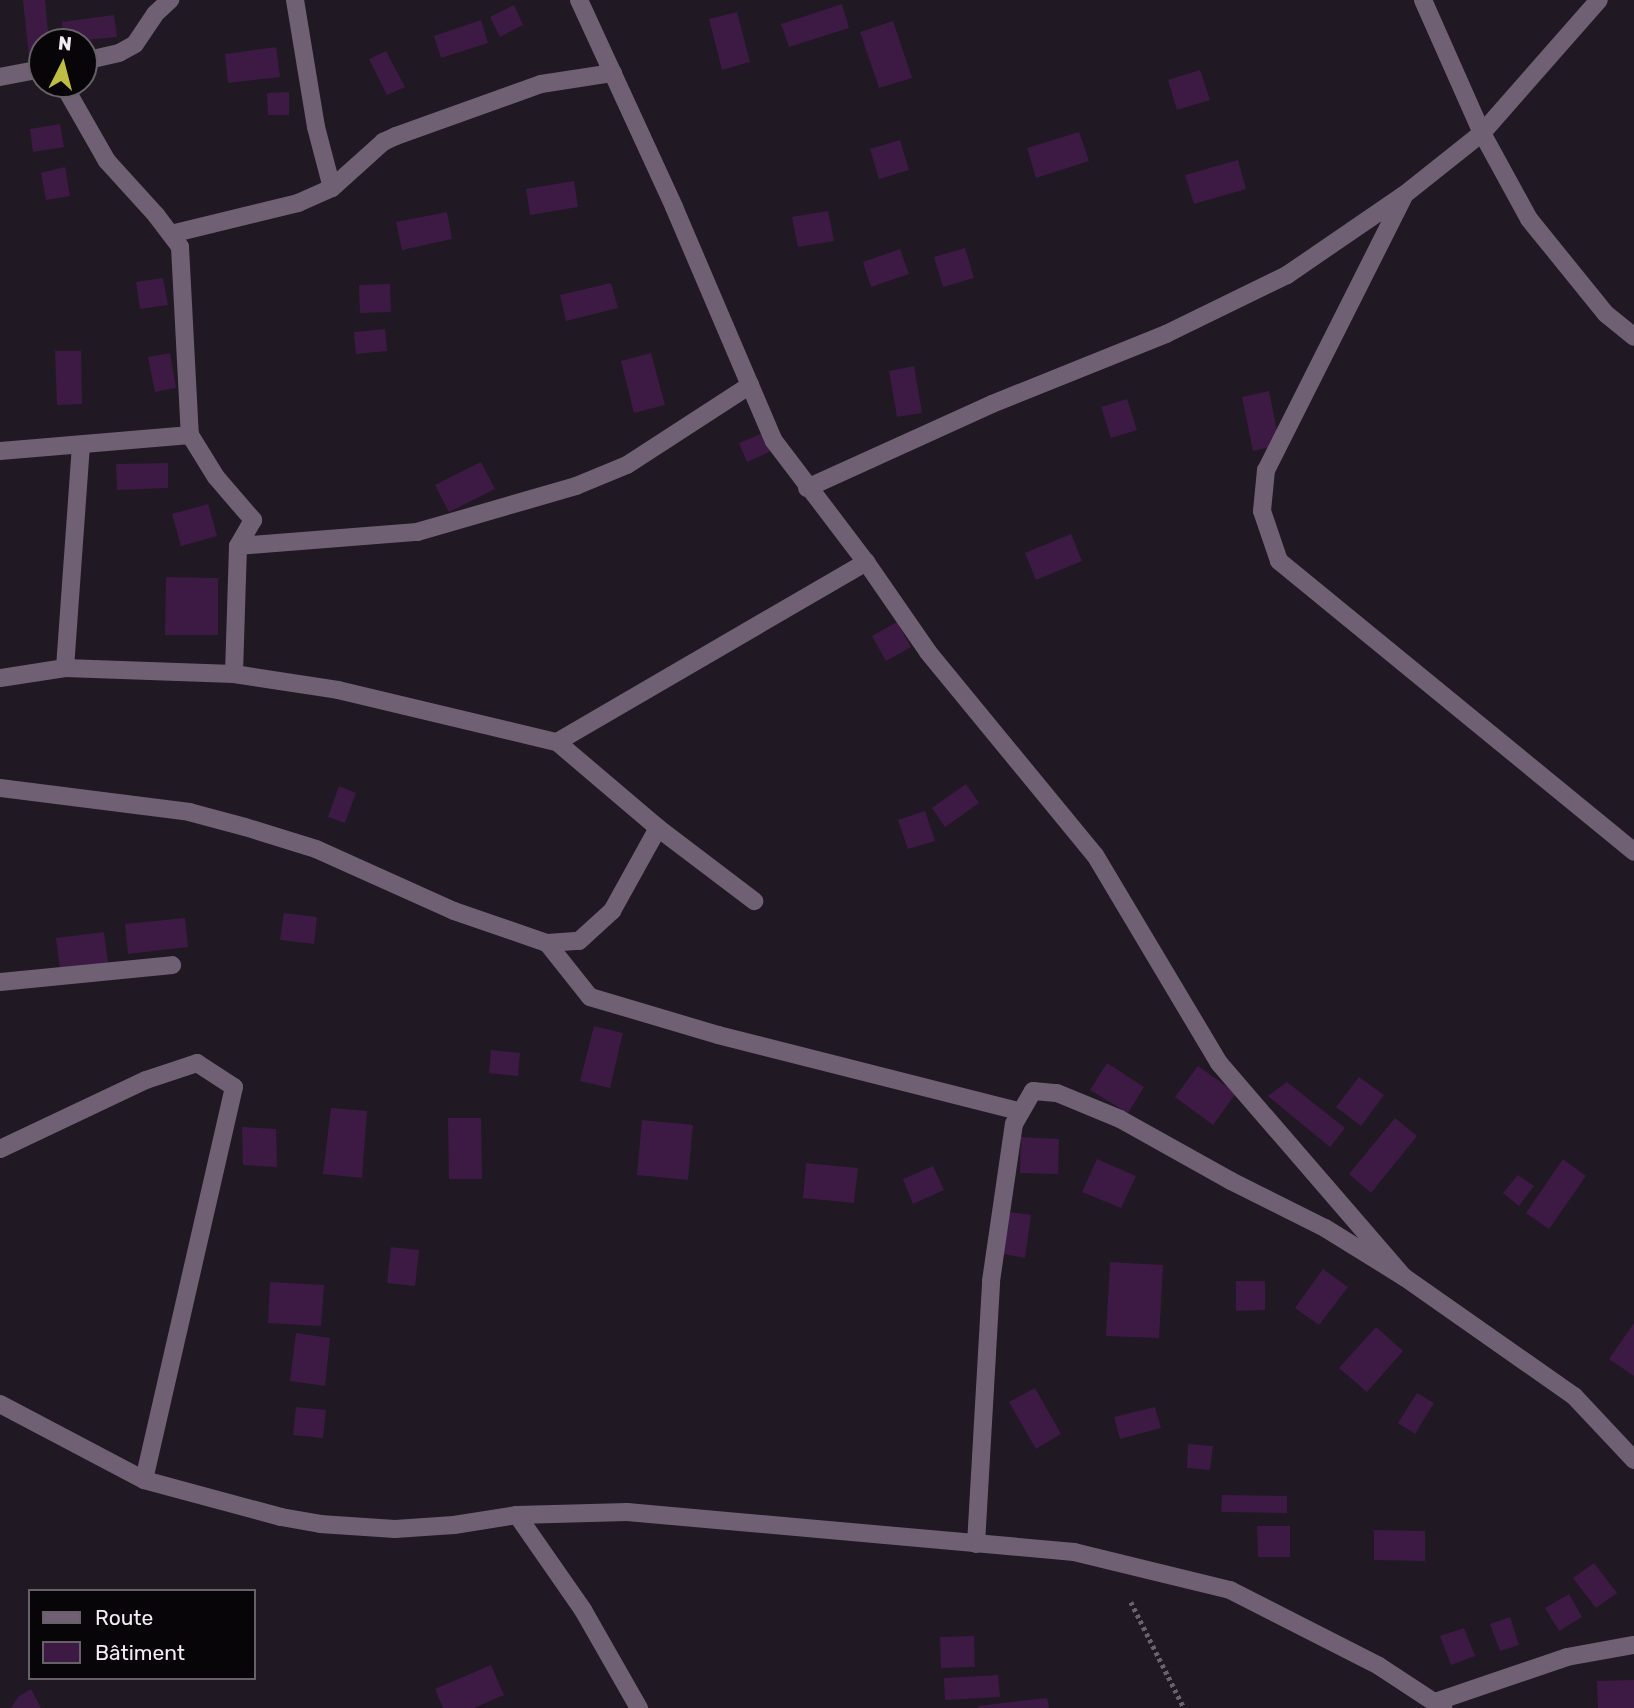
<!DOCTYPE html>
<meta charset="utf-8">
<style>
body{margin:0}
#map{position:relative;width:1634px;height:1708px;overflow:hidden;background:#201822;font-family:Rubik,sans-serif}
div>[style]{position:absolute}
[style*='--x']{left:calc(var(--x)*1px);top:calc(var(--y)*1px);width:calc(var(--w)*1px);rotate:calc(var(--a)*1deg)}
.building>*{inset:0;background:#3d1a44}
.path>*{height:4.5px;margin-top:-2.25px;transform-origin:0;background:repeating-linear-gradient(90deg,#6a636c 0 3.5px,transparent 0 7px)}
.minor>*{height:18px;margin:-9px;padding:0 9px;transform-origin:9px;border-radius:9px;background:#706074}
span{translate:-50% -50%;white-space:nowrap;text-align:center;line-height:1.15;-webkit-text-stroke:6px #080508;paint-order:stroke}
.legend{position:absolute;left:28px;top:1589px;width:228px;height:91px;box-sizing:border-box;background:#080508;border:2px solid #666166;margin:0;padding:9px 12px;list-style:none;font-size:21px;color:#f2ecf3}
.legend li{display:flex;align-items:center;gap:14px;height:35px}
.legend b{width:35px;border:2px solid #666166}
.north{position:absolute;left:28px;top:28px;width:70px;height:70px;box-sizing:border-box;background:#080508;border:2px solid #666166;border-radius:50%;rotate:6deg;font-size:19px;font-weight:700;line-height:28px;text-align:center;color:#f2ecf3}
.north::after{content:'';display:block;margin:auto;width:24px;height:32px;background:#bebf42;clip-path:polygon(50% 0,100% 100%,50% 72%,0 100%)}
</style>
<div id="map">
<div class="building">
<div style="clip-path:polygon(23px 0,45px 0,49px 42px,42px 42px,42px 55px,29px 57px)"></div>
<div style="clip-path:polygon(842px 4px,849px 28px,789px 47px,781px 24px)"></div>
<div style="clip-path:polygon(514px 5px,523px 25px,500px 37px,490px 17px)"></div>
<div style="clip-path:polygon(737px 12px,750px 62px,722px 70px,709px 19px)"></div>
<div style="clip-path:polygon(114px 15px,117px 37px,64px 42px,62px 22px)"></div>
<div style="clip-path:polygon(481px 20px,488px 43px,441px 58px,434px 36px)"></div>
<div style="clip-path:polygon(893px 21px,912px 78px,879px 88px,860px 32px)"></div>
<div style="clip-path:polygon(276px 47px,280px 77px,228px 83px,225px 54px)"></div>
<div style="clip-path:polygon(386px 51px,405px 87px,387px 95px,369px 59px)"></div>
<div style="clip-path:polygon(1200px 70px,1210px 100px,1177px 110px,1168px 80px)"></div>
<div style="clip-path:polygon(289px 92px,289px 115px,268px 115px,267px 93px)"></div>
<div style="clip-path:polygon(60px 124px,64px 147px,33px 152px,30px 129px)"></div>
<div style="clip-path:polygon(1079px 132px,1089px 161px,1036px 178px,1027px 148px)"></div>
<div style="clip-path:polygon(900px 140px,909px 170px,879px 179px,870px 149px)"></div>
<div style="clip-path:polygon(1238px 160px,1246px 189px,1194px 204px,1185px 175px)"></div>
<div style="clip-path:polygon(65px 167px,70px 196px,46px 200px,41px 173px)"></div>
<div style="clip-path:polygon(574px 181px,578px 207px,530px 215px,526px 189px)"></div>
<div style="clip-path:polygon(828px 211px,834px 241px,798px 247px,792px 217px)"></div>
<div style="clip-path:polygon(447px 212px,452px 239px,402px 250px,396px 222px)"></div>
<div style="clip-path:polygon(965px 248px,974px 278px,943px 287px,934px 257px)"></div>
<div style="clip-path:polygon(900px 249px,909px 274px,871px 287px,863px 262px)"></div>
<div style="clip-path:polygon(163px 278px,168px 305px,140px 309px,136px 282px)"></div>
<div style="clip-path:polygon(611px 283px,618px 308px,566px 321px,560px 295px)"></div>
<div style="clip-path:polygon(390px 284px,391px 312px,360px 313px,359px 285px)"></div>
<div style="clip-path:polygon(385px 329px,387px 351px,356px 354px,354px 332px)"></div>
<div style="clip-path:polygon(55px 351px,81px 351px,82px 404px,57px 405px)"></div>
<div style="clip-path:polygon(170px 353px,176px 388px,155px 392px,148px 357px)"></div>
<div style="clip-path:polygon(651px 353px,665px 405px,634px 413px,621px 361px)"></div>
<div style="clip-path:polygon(914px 366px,922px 413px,897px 417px,889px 371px)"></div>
<div style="clip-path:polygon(1269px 391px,1280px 445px,1253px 451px,1242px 397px)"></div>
<div style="clip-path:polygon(1127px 399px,1137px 430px,1111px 438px,1101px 407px)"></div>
<div style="clip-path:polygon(768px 431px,776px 449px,747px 462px,739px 443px)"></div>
<div style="clip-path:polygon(481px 462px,495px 489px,449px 512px,435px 485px)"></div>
<div style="clip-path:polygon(168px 463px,168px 488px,117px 490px,116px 464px)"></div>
<div style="clip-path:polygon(208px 504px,217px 536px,181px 546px,172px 514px)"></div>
<div style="clip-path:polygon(1071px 534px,1082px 561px,1036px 580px,1025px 553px)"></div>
<div style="clip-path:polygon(166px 577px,218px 578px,218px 635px,165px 635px)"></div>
<div style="clip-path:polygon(897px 622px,911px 647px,886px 661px,872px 636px)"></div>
<div style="clip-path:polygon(966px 784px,979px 803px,945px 827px,932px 808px)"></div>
<div style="clip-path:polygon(339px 786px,356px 793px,345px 823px,328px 817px)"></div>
<div style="clip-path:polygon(925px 811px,935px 841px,908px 849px,898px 820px)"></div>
<div style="clip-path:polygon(284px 913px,317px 917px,314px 944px,280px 940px)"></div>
<div style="clip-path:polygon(185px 918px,188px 947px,128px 954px,125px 924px)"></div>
<div style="clip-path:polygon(104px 932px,108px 963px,60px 969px,56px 938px)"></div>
<div style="clip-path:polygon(594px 1026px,623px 1033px,610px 1088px,580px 1081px)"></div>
<div style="clip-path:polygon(491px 1050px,520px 1053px,518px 1076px,489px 1073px)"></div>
<div style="clip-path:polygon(1107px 1063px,1144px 1087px,1128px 1113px,1090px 1090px)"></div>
<div style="clip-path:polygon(1198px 1066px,1236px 1093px,1213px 1125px,1175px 1097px)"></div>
<div style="clip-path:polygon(1359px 1077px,1384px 1095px,1361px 1126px,1336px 1107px)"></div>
<div style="clip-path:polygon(1287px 1082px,1345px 1128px,1330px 1147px,1268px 1096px)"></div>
<div style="clip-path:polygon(331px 1108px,367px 1111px,362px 1178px,323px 1174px)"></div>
<div style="clip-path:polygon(448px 1118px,481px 1118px,482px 1179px,449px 1179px)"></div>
<div style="clip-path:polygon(1395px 1118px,1417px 1136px,1371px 1193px,1349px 1174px)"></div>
<div style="clip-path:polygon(642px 1120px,693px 1125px,688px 1180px,637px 1175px)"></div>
<div style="clip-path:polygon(242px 1127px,276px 1129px,277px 1167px,243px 1165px)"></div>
<div style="clip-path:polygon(1021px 1137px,1059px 1139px,1058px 1174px,1020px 1173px)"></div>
<div style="clip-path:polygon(1097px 1159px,1136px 1176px,1121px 1208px,1082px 1192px)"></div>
<div style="clip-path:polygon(1563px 1159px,1586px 1176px,1549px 1229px,1526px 1213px)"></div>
<div style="clip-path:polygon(806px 1163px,858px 1168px,854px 1203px,803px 1198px)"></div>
<div style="clip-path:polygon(933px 1166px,944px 1190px,913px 1204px,903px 1179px)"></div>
<div style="clip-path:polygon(1518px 1175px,1534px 1186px,1519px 1206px,1503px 1193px)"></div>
<div style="clip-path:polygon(1010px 1212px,1031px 1215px,1025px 1258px,1003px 1254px)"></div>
<div style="clip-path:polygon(391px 1247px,419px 1250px,415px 1286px,387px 1283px)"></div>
<div style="clip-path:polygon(1110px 1262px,1163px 1265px,1159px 1338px,1106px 1336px)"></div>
<div style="clip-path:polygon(1323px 1269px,1348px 1287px,1319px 1325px,1295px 1308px)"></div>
<div style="clip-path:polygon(1236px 1281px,1265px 1281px,1265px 1310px,1236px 1311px)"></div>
<div style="clip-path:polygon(270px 1282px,324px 1285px,321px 1326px,268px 1323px)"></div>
<div style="clip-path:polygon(1634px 1323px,1634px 1376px,1609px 1359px)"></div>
<div style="clip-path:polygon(1376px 1327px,1403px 1351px,1367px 1392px,1339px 1368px)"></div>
<div style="clip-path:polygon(296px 1333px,330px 1338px,325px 1386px,290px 1381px)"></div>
<div style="clip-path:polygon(1035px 1388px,1061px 1434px,1036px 1449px,1009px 1402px)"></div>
<div style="clip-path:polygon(1417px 1393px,1434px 1403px,1415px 1434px,1398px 1423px)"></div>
<div style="clip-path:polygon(296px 1407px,326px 1410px,323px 1438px,293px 1435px)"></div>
<div style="clip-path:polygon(1155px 1407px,1161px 1428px,1120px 1439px,1114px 1417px)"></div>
<div style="clip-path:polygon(1188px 1444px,1213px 1446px,1210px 1470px,1187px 1468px)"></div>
<div style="clip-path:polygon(1222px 1495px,1287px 1496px,1287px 1513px,1221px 1512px)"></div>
<div style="clip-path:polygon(1257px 1526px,1290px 1526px,1290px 1557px,1258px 1557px)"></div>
<div style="clip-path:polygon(1374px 1530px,1425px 1531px,1425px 1561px,1374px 1560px)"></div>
<div style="clip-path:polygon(1594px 1563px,1617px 1593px,1596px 1608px,1573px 1578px)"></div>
<div style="clip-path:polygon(1569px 1594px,1582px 1617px,1559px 1631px,1545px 1608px)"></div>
<div style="clip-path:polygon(1510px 1617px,1519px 1645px,1500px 1651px,1490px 1624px)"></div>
<div style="clip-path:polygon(1464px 1628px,1475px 1656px,1451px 1665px,1440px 1636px)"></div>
<div style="clip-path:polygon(974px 1636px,975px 1667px,941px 1668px,940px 1637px)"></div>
<div style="clip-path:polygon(491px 1665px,504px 1695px,474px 1708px,443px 1708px,435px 1689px)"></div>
<div style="clip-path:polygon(998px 1675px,1000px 1697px,945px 1700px,944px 1678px)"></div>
<div style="clip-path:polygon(1634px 1680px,1634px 1708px,1598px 1708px,1597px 1681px)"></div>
<div style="clip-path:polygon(31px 1689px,41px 1708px,11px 1708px,18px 1697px)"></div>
<div style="clip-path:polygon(1047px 1698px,1049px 1708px,978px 1708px,978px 1706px)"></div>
</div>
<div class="path">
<div style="--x:1131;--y:1602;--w:119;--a:63.4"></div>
</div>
<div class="minor">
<div style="--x:295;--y:0;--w:129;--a:80.6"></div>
<div style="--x:316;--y:127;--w:63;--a:75.3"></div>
<div style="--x:579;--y:0;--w:228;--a:65.3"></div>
<div style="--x:674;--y:207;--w:254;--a:66.9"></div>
<div style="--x:774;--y:441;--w:152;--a:52.8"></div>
<div style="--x:866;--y:562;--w:109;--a:55.4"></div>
<div style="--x:928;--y:652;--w:263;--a:50.6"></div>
<div style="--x:1095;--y:855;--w:242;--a:59.2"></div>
<div style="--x:1219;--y:1063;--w:283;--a:49.2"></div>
<div style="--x:1423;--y:0;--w:145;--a:66.1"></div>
<div style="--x:1482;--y:133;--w:98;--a:61.3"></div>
<div style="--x:1529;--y:219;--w:122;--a:51"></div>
<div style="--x:1606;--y:314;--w:36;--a:39"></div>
<div style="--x:84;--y:61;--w:36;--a:-13"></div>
<div style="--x:119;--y:53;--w:18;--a:-29"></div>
<div style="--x:135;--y:44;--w:36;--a:-56"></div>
<div style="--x:155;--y:14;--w:21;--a:-43"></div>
<div style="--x:0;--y:77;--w:43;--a:-10.8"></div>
<div style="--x:63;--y:84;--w:89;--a:60.3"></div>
<div style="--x:107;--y:161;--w:73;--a:47.8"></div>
<div style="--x:156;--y:215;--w:40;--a:53"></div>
<div style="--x:180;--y:247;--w:188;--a:87"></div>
<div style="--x:190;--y:435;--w:49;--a:58.2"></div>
<div style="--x:216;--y:477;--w:57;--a:49.3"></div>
<div style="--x:253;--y:520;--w:30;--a:120"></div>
<div style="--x:238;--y:546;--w:128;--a:91.8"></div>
<div style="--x:1403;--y:198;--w:305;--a:116.7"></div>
<div style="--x:1266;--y:470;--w:41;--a:95.6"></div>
<div style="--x:1262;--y:511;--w:53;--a:71.2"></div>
<div style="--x:1279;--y:561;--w:459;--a:39.3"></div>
<div style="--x:171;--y:234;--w:131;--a:-13.7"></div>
<div style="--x:298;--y:203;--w:37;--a:-24"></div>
<div style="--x:332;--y:188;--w:69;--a:-42"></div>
<div style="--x:383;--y:142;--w:14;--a:-25"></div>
<div style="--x:396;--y:136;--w:154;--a:-19.7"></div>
<div style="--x:541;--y:84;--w:73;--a:-8.7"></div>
<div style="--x:0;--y:451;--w:191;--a:-4.8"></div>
<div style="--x:807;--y:488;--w:203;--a:-24.4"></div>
<div style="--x:992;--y:404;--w:188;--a:-21.9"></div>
<div style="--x:1166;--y:334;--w:135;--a:-26"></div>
<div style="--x:1287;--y:275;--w:142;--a:-34.4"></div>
<div style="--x:1404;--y:195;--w:100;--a:-38.5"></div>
<div style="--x:1482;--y:133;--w:177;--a:-48.7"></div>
<div style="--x:238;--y:546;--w:180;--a:-4.5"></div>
<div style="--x:417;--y:532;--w:166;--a:-16.1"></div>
<div style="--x:576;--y:486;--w:55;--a:-22.4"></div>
<div style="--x:627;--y:465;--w:147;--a:-33"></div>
<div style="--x:65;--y:668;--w:224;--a:-85.9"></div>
<div style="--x:0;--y:678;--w:66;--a:-8.7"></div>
<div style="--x:65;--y:668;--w:169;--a:2"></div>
<div style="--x:234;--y:674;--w:105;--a:8.7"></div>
<div style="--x:338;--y:690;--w:225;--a:13.4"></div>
<div style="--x:557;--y:742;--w:133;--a:40.4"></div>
<div style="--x:658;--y:828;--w:121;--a:37.2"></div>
<div style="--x:557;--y:742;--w:358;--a:-30.2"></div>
<div style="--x:0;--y:788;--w:191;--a:7.2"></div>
<div style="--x:189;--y:812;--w:58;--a:15"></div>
<div style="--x:245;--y:827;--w:74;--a:17.2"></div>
<div style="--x:316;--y:849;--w:151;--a:24.2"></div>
<div style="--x:454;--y:911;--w:98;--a:19"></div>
<div style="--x:547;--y:943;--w:32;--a:-4"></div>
<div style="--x:579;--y:941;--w:45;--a:-42.3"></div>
<div style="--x:612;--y:911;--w:95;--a:-61"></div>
<div style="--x:547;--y:943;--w:69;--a:51.5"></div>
<div style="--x:590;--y:997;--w:134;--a:16.5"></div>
<div style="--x:718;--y:1035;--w:310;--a:14.2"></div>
<div style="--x:0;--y:982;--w:173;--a:-5.6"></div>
<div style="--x:0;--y:1149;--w:161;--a:-25.3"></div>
<div style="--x:146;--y:1080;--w:54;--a:-18.4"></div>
<div style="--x:197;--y:1063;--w:44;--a:33"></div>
<div style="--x:234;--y:1087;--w:403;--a:102.9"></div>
<div style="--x:0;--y:1404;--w:163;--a:27.8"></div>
<div style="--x:144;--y:1480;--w:142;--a:15.1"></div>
<div style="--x:281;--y:1517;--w:40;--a:10"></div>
<div style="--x:320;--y:1524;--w:75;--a:3.8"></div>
<div style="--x:395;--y:1529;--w:59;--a:-3.9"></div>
<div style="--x:454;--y:1525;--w:64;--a:-9"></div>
<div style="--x:517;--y:1515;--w:110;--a:-1.6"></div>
<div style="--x:627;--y:1512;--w:449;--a:5.1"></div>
<div style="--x:1074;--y:1552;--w:161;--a:13.7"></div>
<div style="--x:1230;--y:1590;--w:167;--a:27"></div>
<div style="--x:1379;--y:1666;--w:77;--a:33.3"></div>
<div style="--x:517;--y:1515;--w:116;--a:55.2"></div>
<div style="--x:583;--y:1610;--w:113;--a:60.3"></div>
<div style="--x:976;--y:1544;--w:263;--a:-86.7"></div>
<div style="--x:991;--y:1281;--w:159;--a:-81.7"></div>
<div style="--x:1014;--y:1124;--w:38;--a:-60"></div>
<div style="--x:1033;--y:1091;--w:24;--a:5"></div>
<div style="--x:1057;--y:1093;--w:68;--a:22.4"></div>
<div style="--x:1120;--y:1119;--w:127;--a:29.2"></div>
<div style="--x:1231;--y:1181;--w:105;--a:26.6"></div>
<div style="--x:1325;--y:1228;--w:93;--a:31.8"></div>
<div style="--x:1404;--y:1277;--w:208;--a:35"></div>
<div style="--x:1574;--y:1396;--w:88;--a:46.8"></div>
<div style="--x:1435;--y:1702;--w:139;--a:-18.8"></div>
<div style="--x:1567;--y:1657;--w:68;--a:-10.2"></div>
</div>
<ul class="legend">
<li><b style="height:9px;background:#706074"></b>Route</li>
<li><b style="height:19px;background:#3d1a44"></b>Bâtiment</li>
</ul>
<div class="north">N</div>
</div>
